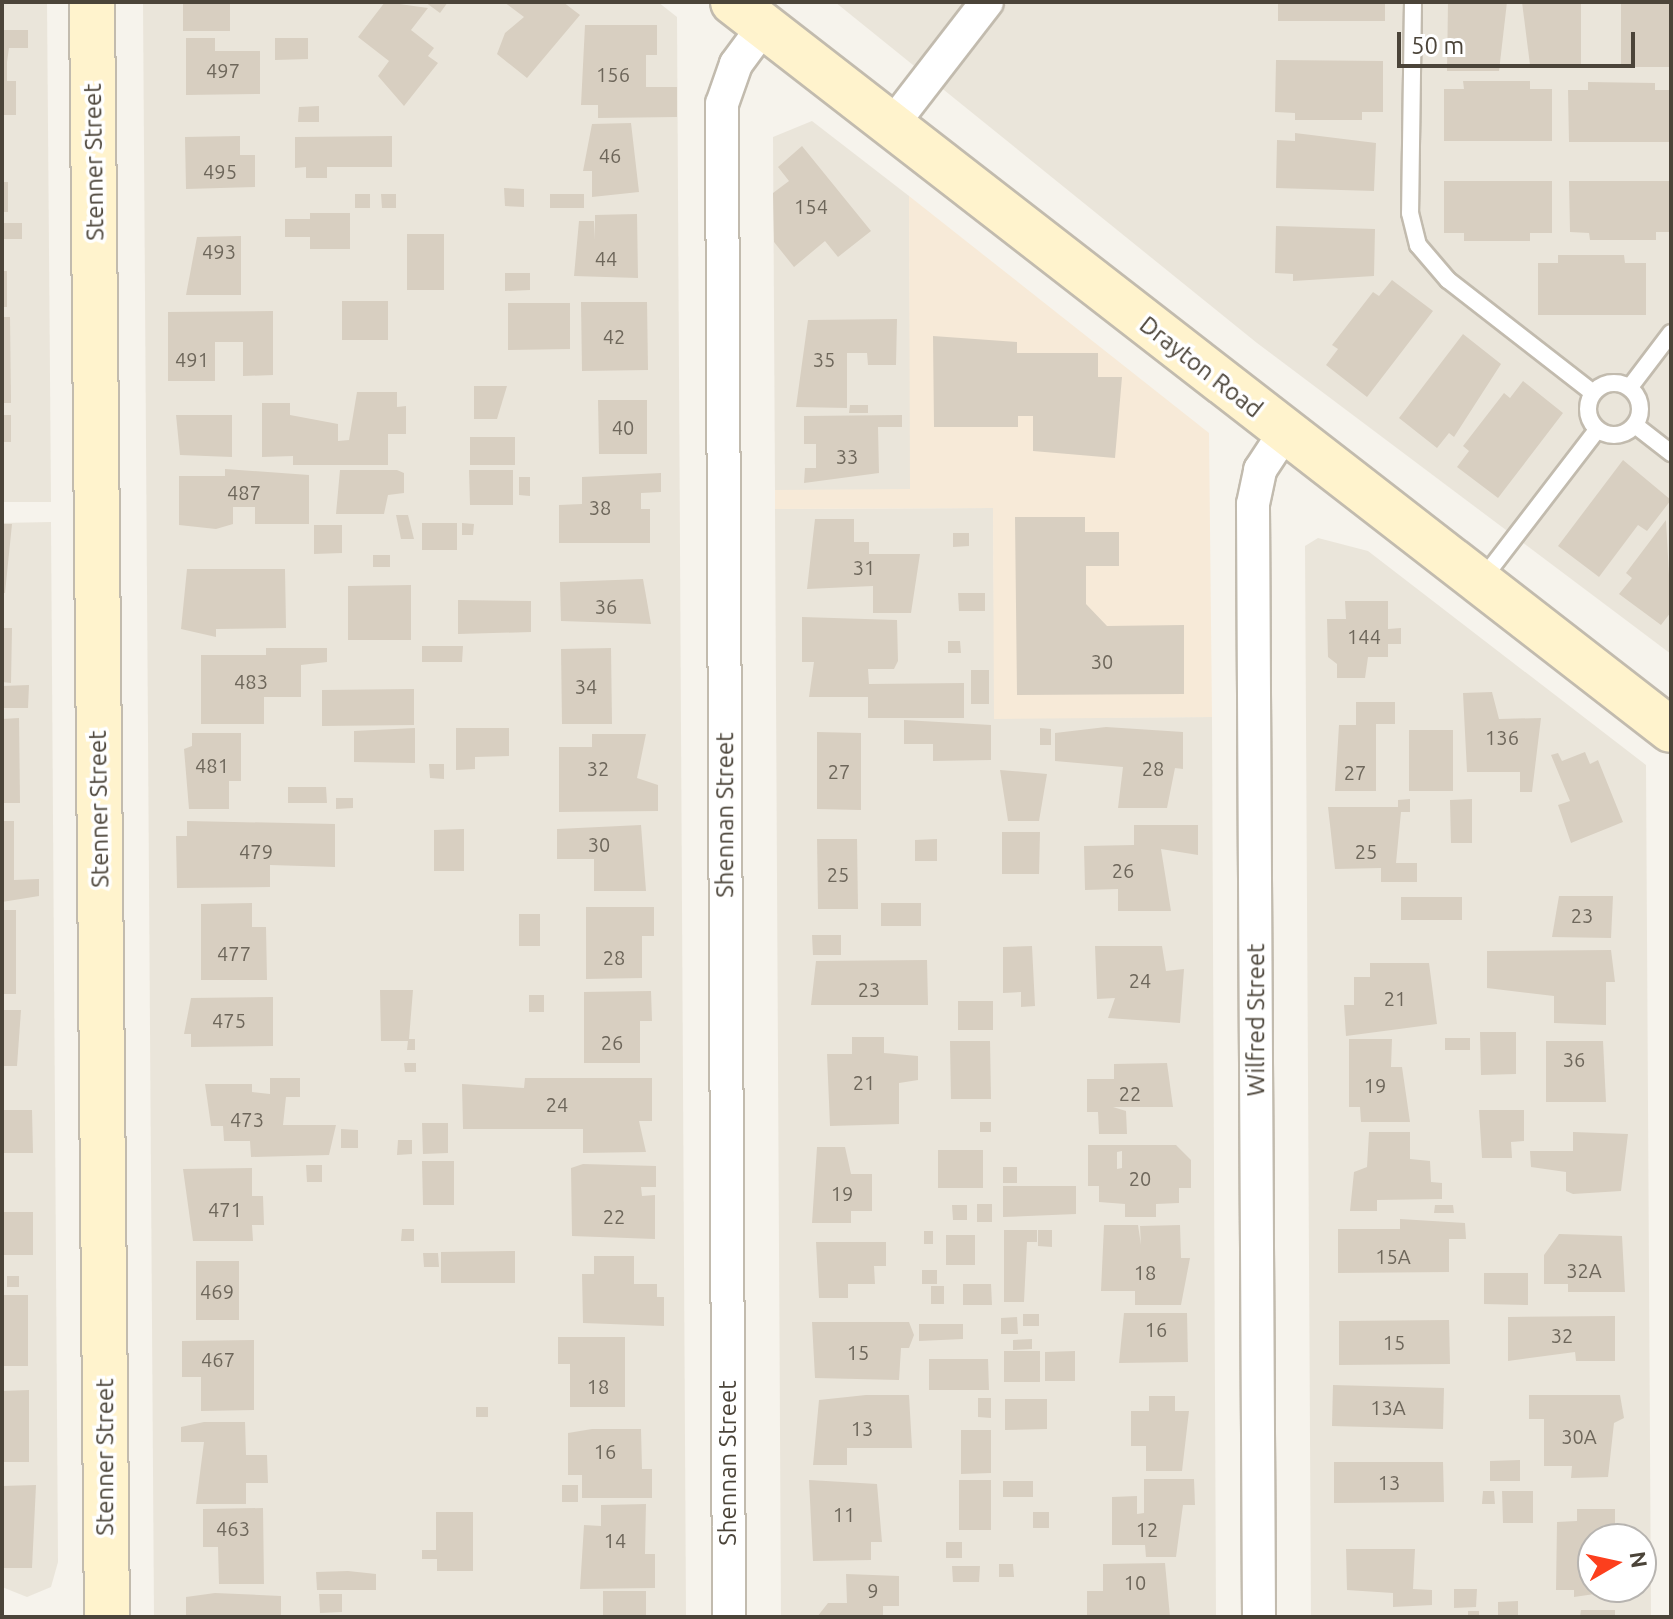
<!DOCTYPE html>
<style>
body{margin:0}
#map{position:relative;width:1673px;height:1619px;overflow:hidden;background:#f6f3ec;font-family:Ubuntu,sans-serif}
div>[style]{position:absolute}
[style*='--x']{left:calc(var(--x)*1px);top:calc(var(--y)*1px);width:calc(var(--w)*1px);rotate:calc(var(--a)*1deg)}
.residential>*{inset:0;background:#eae5da}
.commercial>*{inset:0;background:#f7ead8}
.building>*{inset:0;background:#d8cfc1}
.roads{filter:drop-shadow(2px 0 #c2bbae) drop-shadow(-2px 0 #c2bbae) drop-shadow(0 2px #c2bbae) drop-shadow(0 -2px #c2bbae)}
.service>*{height:16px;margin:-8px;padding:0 8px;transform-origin:8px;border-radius:8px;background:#fff}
.service>.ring{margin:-8px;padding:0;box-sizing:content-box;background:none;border:16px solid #fff;border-radius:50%}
.minor>*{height:32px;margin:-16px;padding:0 16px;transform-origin:16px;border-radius:16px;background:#fff}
.secondary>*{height:44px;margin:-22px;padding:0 22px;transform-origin:22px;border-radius:22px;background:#fff3cd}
span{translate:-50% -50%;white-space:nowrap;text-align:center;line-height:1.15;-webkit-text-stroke:7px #fff;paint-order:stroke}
.number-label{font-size:20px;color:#6e675b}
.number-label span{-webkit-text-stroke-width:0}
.street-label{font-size:24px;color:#4b4439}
.frame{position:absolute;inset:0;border:4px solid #4b4439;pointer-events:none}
.north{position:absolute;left:1577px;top:1523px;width:80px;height:80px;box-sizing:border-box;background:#fff;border:2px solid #b7b4b0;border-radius:50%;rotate:81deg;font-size:22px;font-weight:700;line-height:32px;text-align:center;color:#4b4439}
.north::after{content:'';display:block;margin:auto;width:28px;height:36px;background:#fc3f1d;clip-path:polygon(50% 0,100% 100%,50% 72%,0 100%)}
.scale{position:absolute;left:1397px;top:32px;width:238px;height:36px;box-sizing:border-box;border:4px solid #4b4439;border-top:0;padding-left:10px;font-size:24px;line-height:28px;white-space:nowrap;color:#4b4439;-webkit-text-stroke:6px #fff;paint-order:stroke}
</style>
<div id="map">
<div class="residential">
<div style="clip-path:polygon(2px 2px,47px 2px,51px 502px,2px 502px)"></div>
<div style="clip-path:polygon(143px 2px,658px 2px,677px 17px,686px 1617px,154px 1617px)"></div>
<div style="clip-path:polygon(835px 2px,1671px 2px,1671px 654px,1257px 343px)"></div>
<div style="clip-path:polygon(812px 121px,909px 196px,911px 490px,775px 490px,773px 137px)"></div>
<div style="clip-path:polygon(993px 508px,995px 718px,1212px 717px,1216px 1617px,781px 1617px,775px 509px)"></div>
<div style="clip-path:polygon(51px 522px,58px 1562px,51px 1587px,27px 1597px,2px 1587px,2px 523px)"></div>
<div style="clip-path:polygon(evenodd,1318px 538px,1368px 551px,1646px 765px,1651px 1617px,1311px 1617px,1305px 546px,1318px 538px,1593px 1539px,1641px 1539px,1641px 1587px,1593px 1587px,1593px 1539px)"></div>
</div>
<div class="commercial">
<div style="clip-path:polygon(909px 196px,1209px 433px,1212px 717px,994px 719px,993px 508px,775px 509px,775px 490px,910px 489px)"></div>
</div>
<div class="building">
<div style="clip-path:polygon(183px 2px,230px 2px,230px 31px,183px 31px)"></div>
<div style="clip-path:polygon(385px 2px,428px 8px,411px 30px,434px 48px,428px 56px,438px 63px,404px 106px,378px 76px,389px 61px,358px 37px)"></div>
<div style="clip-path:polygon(425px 2px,448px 2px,440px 13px)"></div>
<div style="clip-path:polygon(504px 2px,563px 2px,580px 15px,527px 78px,497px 54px,505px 33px,524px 17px)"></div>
<div style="clip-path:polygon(1278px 2px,1385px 2px,1385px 21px,1278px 21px)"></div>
<div style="clip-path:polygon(1448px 2px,1507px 2px,1499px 71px,1447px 71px)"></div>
<div style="clip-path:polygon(1522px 2px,1581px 2px,1581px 64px,1530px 65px)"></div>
<div style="clip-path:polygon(1621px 2px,1671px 2px,1671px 67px,1621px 67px)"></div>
<div style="clip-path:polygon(585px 25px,657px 25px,657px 55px,646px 55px,646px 87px,677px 87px,677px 117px,598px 118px,598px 105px,581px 105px)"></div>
<div style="clip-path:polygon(2px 30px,28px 30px,28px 48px,9px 48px,7px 62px,7px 81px,16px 81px,16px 115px,2px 115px)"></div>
<div style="clip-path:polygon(186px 38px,215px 38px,215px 51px,260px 51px,260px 94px,186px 95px)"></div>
<div style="clip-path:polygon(275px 38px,308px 38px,308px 59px,275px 60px)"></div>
<div style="clip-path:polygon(1276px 60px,1383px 61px,1383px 112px,1362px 112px,1362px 120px,1295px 120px,1295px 113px,1275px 112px)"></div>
<div style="clip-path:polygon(1463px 81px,1530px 81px,1530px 89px,1552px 89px,1552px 141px,1444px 141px,1444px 89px,1464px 89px)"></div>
<div style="clip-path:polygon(1588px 82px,1655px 83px,1655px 90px,1671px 90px,1671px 142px,1569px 142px,1568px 90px,1588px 90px)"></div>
<div style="clip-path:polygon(319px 106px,319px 122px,298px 122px,299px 107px)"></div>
<div style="clip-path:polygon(631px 123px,639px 192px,592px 197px,592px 171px,583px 171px,592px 124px)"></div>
<div style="clip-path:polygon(1295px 133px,1376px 143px,1374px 191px,1276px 188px,1277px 140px,1295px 141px)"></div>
<div style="clip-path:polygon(240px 136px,240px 155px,255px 155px,255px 187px,186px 189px,185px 137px)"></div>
<div style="clip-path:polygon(392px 136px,392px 167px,327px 167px,327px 178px,306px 178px,306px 167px,295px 168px,295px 137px)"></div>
<div style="clip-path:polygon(802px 146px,871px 231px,838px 257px,825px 241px,794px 267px,774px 242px,773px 193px,789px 181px,778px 167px)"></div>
<div style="clip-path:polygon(1444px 181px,1552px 181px,1552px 233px,1530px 233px,1530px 241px,1464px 241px,1464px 233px,1444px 233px)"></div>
<div style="clip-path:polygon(1569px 181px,1671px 181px,1671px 232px,1656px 232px,1656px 240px,1590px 240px,1589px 233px,1570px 232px)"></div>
<div style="clip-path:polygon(2px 182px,8px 182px,8px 212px,2px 212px)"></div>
<div style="clip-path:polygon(504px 188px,524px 189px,524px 207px,505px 206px)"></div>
<div style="clip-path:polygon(355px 194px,370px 194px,370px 208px,355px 208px)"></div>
<div style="clip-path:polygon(381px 194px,396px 194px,396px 208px,382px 208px)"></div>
<div style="clip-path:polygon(550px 194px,584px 194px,584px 208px,550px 208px)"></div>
<div style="clip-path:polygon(310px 213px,350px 213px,350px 249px,310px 249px,310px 237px,285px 237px,285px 219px,310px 219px)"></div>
<div style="clip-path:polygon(637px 214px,638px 278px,574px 276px,579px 221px,594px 221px,595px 240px,595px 215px)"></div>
<div style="clip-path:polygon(2px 223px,22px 223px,22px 239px,2px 239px)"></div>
<div style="clip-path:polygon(1276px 226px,1375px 229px,1374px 276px,1293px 281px,1293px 274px,1275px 273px)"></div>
<div style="clip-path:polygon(407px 234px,444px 234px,444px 290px,407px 290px)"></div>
<div style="clip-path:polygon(241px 236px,241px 295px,186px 295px,197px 237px)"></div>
<div style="clip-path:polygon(1558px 255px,1624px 255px,1625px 263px,1646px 263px,1646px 315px,1538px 315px,1538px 263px,1558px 263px)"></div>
<div style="clip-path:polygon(2px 271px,7px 271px,7px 307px,2px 307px)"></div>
<div style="clip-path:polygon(505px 273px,530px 273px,530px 290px,505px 291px)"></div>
<div style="clip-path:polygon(1392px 280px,1433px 311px,1367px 397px,1326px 365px,1338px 349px,1332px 345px,1373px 292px,1379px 296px)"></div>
<div style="clip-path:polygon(342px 301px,388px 301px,388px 340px,342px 340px)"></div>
<div style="clip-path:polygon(581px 302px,647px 302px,648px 370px,582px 371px)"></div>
<div style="clip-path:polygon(508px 303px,570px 303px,570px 349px,508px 350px)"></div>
<div style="clip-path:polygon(273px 311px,273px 375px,243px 376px,243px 342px,215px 342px,215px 381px,168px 381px,168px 312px)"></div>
<div style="clip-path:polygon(2px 317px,10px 317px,11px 403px,2px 403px)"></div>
<div style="clip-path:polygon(897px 319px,896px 365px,868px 365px,867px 353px,847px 353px,847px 408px,796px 407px,808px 320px)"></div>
<div style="clip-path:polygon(1463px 334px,1501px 364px,1454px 437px,1449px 433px,1437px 448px,1399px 418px)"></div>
<div style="clip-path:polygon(933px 336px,1017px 342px,1017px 353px,1098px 353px,1098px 377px,1122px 377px,1115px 458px,1033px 451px,1033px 416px,1018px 416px,1018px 427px,934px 427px)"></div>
<div style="clip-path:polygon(1523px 381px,1563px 413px,1498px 498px,1457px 467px,1469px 451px,1463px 446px,1504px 393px,1510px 398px)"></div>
<div style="clip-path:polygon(474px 386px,507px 386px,497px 419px,474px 419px)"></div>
<div style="clip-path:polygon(357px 392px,397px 392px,397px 407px,406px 406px,406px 434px,388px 434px,388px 465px,293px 465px,293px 456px,262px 457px,262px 403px,290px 403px,290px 415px,338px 424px,338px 441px,349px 440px)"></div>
<div style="clip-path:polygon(598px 400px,647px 400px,647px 454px,599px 454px)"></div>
<div style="clip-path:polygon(850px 405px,868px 405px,868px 413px,849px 413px)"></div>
<div style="clip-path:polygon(2px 415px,11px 415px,11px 442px,2px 442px)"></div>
<div style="clip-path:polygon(176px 415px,232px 415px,232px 457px,180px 455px)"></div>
<div style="clip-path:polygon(902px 415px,902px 427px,878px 427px,879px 473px,804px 483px,805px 468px,816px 468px,816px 444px,804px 444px,804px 416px)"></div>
<div style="clip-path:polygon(470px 437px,515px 437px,515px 465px,470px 465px)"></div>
<div style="clip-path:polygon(1623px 460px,1671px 500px,1647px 531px,1638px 525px,1599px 577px,1558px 546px)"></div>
<div style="clip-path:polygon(225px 469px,309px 475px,309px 524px,255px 524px,255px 507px,233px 507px,233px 524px,216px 529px,179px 525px,179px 476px,225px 476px)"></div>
<div style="clip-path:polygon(340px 470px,397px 470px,404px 473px,404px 493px,388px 495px,384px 514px,336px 514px)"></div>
<div style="clip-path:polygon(469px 470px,513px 470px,513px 505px,470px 505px)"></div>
<div style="clip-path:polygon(661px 473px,661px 492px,641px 493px,641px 509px,650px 509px,650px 543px,559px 543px,559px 505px,582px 504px,582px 477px)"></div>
<div style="clip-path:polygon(519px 477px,530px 477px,530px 496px,519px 495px)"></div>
<div style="clip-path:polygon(396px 515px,408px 515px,414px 539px,401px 539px)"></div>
<div style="clip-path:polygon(1015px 517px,1085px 517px,1085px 532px,1119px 532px,1119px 566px,1086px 566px,1086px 604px,1107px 626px,1184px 625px,1184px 694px,1017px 695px)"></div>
<div style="clip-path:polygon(815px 519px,854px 519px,854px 542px,869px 542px,869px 554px,920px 554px,911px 613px,873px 613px,873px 586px,807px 589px)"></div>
<div style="clip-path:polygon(1666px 520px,1671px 612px,1661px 625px,1619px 594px,1632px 578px,1626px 573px)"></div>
<div style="clip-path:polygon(422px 523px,457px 523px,457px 550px,422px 550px)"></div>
<div style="clip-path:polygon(462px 523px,474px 524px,473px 535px,462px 535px)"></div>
<div style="clip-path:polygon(2px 524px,12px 524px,5px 593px,2px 593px)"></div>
<div style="clip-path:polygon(314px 525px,342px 525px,342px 553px,314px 554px)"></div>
<div style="clip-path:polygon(953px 533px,969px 533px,969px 546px,953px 547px)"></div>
<div style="clip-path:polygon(373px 555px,390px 555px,390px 567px,373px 567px)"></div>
<div style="clip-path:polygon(187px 569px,285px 569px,286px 628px,216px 629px,216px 637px,181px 629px)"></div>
<div style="clip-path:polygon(643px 579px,651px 624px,561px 621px,560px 582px)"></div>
<div style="clip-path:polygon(411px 585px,411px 640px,348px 640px,348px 586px)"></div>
<div style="clip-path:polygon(958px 593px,985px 593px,985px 611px,959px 611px)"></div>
<div style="clip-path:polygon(458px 600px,531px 601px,531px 632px,458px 634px)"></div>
<div style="clip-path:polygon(1345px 601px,1388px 601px,1388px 629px,1401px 628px,1401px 644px,1388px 644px,1388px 657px,1368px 657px,1365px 678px,1337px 678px,1337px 664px,1328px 657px,1327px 619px,1346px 619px)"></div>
<div style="clip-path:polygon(802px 617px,897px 620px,898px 661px,894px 669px,868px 669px,869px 684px,964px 683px,964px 718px,868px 718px,868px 697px,809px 697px,814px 662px,802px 662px)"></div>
<div style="clip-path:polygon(2px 628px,12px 628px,11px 683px,2px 682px)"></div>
<div style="clip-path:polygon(948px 641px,960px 641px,961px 653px,948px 653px)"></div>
<div style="clip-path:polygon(422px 646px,463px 646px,462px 662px,422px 662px)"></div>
<div style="clip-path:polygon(266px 648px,327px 648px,327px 662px,301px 665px,301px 697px,264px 697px,264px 724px,201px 724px,201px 655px,266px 655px)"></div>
<div style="clip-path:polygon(611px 648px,612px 724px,562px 724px,561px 649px)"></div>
<div style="clip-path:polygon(971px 670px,989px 670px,989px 704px,971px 704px)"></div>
<div style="clip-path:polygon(29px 685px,28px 708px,2px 708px,2px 686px)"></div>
<div style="clip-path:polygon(414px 689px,414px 725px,322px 726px,322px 690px)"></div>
<div style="clip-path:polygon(1492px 692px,1499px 719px,1541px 718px,1532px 792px,1520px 792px,1520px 772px,1467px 772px,1463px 693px)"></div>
<div style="clip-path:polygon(1356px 702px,1395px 702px,1395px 724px,1376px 724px,1376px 791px,1335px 791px,1339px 725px,1356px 725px)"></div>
<div style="clip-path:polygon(19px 718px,20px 803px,2px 803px,2px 719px)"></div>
<div style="clip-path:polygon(904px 720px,991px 725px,991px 760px,933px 761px,933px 744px,904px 744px)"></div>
<div style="clip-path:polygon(1106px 727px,1183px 732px,1183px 769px,1175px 768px,1167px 808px,1118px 808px,1123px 767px,1055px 761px,1055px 733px)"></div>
<div style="clip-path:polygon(415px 728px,415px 763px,354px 762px,354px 731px)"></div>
<div style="clip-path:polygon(456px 728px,509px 728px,509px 756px,475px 757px,475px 769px,456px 770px)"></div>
<div style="clip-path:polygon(1040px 728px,1051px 729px,1051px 745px,1040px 745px)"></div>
<div style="clip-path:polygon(1409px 730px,1453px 730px,1453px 791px,1409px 791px)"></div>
<div style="clip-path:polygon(817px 732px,861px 733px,861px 810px,817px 809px)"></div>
<div style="clip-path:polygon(192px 733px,241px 733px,241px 781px,229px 781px,229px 809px,189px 809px,184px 749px,192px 746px)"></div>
<div style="clip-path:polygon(592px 734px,646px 734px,637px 778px,658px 785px,658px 811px,559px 812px,559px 747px,592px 747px)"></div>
<div style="clip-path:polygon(1585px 752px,1590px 764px,1598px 760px,1623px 822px,1571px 843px,1558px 805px,1570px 801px,1551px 755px,1558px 753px,1562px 761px)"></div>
<div style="clip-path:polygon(429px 764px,444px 764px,444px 779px,430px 778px)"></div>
<div style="clip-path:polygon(1000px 770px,1047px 774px,1039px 821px,1008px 821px)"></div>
<div style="clip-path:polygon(288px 787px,326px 787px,327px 803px,288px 803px)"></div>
<div style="clip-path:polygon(336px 798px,353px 798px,353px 808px,336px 809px)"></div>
<div style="clip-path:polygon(1410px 799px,1410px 812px,1401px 812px,1396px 863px,1417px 863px,1417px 882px,1381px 882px,1381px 868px,1335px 869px,1328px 807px,1398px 807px,1398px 800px)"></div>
<div style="clip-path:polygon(1472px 799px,1472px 843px,1451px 843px,1450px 800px)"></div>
<div style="clip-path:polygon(2px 821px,14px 821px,14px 880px,39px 879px,39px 896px,2px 902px)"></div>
<div style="clip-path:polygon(187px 821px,335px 824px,335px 867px,270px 865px,270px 887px,177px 888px,176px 836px,187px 836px)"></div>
<div style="clip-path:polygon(641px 825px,646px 891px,594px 891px,594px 859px,557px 859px,557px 829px)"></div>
<div style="clip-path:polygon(1134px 825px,1198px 825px,1198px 855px,1161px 849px,1171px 911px,1118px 911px,1118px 889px,1085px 890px,1084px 846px,1134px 845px)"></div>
<div style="clip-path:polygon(464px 829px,464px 871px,434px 871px,434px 830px)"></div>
<div style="clip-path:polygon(1002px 832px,1040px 832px,1039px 874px,1002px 874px)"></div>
<div style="clip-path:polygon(817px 839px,857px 839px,858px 909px,818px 909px)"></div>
<div style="clip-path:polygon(937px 839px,937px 861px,915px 861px,915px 840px)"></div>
<div style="clip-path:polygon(1559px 896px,1613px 896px,1611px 938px,1552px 937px)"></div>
<div style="clip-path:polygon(1401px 897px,1462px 897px,1462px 920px,1401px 920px)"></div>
<div style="clip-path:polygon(252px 903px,252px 927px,266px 927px,267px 980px,201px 980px,201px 904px)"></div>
<div style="clip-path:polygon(881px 903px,921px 903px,921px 926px,881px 926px)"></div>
<div style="clip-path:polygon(586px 907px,654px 907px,654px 936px,642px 936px,642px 978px,586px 979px)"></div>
<div style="clip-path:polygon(2px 910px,16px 910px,16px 994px,2px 994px)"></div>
<div style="clip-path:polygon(519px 914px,540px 914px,540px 946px,519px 946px)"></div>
<div style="clip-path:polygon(812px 935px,841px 935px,841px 955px,813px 955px)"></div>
<div style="clip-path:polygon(1032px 946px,1035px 1006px,1021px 1007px,1021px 992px,1003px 993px,1003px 947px)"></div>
<div style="clip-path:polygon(1095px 946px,1162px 946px,1166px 971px,1184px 969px,1180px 1023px,1108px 1018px,1115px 998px,1097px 999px)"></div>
<div style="clip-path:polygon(1611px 950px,1615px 982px,1606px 982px,1606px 1025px,1554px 1023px,1554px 996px,1487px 988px,1487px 951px)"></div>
<div style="clip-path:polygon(927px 960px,928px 1005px,811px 1005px,816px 961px)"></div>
<div style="clip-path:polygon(1370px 963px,1429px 963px,1437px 1024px,1346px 1036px,1344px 1005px,1354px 1005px,1354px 977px,1370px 977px)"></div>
<div style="clip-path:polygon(380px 990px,413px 990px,409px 1039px,415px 1039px,415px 1050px,407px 1050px,408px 1041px,381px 1041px)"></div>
<div style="clip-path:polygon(651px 991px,652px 1021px,640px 1021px,640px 1063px,584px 1063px,584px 992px)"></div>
<div style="clip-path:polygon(529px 995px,544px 995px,544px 1012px,529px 1012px)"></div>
<div style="clip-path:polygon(273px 997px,273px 1046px,191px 1047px,191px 1034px,184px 1034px,191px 998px)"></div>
<div style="clip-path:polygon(958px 1001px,993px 1001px,993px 1030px,958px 1030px)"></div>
<div style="clip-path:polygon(2px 1010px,21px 1010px,17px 1066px,2px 1066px)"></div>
<div style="clip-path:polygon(1480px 1032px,1516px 1032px,1516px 1074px,1481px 1075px)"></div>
<div style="clip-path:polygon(852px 1037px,884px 1037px,884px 1053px,918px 1056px,918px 1080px,899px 1083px,899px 1124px,830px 1126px,827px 1054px,852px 1054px)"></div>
<div style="clip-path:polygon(1445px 1038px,1470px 1038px,1470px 1050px,1445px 1050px)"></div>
<div style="clip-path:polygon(1349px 1039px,1392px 1039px,1391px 1067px,1402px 1067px,1410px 1122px,1361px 1122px,1360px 1107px,1349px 1107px)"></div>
<div style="clip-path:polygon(950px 1041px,990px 1041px,991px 1099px,951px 1099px)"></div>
<div style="clip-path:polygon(1546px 1041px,1603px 1041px,1606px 1102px,1546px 1102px)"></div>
<div style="clip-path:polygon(404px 1063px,416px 1063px,416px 1072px,405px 1072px)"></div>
<div style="clip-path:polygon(1167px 1063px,1173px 1107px,1113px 1107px,1126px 1111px,1127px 1134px,1099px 1134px,1098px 1112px,1087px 1112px,1087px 1079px,1114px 1079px,1114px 1064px)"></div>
<div style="clip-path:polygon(270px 1078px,300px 1078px,300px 1097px,286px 1097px,283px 1125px,336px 1125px,329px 1155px,251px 1157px,250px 1141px,224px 1141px,223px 1126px,211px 1126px,205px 1084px,252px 1084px,252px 1092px,270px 1094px)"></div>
<div style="clip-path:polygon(525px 1078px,652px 1078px,652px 1121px,639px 1121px,646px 1152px,583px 1153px,583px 1129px,463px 1129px,462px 1084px,524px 1088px)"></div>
<div style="clip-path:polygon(2px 1110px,32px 1110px,33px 1153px,2px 1153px)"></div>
<div style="clip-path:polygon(1479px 1110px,1524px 1110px,1524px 1141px,1511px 1142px,1512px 1158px,1482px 1158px)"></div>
<div style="clip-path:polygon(980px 1122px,991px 1122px,991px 1132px,980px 1132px)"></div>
<div style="clip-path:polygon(422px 1123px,448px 1123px,448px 1153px,423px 1154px)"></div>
<div style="clip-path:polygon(341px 1129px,358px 1130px,358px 1148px,341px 1148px)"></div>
<div style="clip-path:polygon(1369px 1132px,1410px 1132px,1410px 1159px,1430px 1161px,1431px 1182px,1442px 1183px,1442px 1199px,1377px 1200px,1377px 1211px,1350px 1211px,1354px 1172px,1367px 1167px)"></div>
<div style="clip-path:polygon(1573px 1132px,1628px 1134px,1621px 1191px,1573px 1194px,1566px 1191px,1566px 1172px,1531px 1167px,1530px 1151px,1573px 1151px)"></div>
<div style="clip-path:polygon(398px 1140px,412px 1140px,412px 1154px,397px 1155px)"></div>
<div style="clip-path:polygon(evenodd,1088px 1145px,1176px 1145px,1191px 1160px,1191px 1188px,1179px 1188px,1179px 1203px,1156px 1204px,1156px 1217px,1125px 1217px,1125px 1204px,1099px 1202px,1099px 1186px,1088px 1186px,1088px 1145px,1122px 1151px,1122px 1168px,1117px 1169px,1117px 1152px,1122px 1151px)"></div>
<div style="clip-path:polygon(817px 1147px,845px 1147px,851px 1174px,872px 1174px,872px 1211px,851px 1211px,851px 1223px,812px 1223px)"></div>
<div style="clip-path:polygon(938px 1150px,983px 1150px,983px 1188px,938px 1188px)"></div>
<div style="clip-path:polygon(422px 1161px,454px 1161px,454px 1205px,423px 1205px)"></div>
<div style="clip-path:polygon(583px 1164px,656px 1166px,656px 1187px,641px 1187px,642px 1196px,655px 1195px,655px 1239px,572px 1236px,571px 1168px)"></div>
<div style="clip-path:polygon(306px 1165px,322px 1165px,322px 1182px,307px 1182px)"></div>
<div style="clip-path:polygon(1003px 1167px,1017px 1167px,1017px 1183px,1003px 1183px)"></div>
<div style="clip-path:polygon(252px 1168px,252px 1196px,263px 1196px,264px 1225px,252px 1225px,253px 1241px,193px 1241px,183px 1169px)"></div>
<div style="clip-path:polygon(1003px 1186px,1076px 1186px,1076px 1214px,1003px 1217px)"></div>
<div style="clip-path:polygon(977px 1204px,992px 1204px,992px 1222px,977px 1222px)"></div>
<div style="clip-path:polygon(952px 1205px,967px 1205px,967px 1220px,953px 1220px)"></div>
<div style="clip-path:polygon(1435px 1205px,1453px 1205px,1454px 1213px,1434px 1213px)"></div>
<div style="clip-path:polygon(2px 1212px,33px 1212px,33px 1255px,2px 1255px)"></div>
<div style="clip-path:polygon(1400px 1219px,1465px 1223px,1466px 1239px,1449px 1239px,1449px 1272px,1338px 1273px,1338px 1229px,1400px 1229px)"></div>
<div style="clip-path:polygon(1104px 1225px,1138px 1225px,1141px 1245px,1140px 1226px,1180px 1225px,1181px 1258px,1190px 1258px,1181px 1305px,1135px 1305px,1135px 1291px,1101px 1291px)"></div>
<div style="clip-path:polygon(402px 1229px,414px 1229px,414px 1241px,401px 1241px)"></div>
<div style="clip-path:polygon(1004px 1230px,1037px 1230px,1037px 1242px,1027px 1242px,1024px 1302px,1004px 1302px)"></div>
<div style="clip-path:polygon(1038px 1230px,1052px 1230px,1052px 1247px,1038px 1246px)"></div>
<div style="clip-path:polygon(924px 1231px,933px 1231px,933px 1244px,924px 1244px)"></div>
<div style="clip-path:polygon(1559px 1234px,1622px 1236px,1625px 1292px,1568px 1292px,1568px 1284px,1544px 1284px,1544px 1255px)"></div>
<div style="clip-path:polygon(946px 1235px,975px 1235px,975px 1265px,946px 1265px)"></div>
<div style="clip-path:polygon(816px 1242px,886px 1242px,886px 1266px,874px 1266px,875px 1284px,848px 1284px,848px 1298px,819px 1298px)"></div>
<div style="clip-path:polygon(515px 1251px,515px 1283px,441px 1283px,441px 1252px)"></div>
<div style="clip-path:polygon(423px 1253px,438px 1253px,439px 1267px,424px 1267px)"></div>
<div style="clip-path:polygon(594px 1256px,634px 1256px,634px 1284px,657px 1284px,657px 1297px,664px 1297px,664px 1326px,583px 1323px,582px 1274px,594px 1274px)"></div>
<div style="clip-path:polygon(196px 1261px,239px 1261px,239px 1320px,196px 1320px)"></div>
<div style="clip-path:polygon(922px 1270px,937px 1270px,937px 1284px,922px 1284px)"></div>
<div style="clip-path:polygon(1484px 1273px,1528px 1273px,1528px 1305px,1484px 1304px)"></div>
<div style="clip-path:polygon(7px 1276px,19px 1276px,19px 1287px,7px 1287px)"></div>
<div style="clip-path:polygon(963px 1284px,991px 1284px,992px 1305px,963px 1305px)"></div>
<div style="clip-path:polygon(931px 1286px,944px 1286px,944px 1304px,931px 1304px)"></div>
<div style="clip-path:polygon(2px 1295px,28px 1295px,28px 1366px,2px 1366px)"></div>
<div style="clip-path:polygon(1124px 1313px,1187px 1313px,1188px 1362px,1119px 1363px)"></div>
<div style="clip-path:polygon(1023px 1314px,1039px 1314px,1039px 1326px,1023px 1326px)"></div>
<div style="clip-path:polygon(1615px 1316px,1615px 1361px,1576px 1361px,1575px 1352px,1508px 1361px,1508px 1317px)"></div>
<div style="clip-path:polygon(1017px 1317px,1018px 1334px,1001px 1334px,1001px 1318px)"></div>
<div style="clip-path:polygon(1449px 1320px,1450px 1364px,1339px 1365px,1339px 1321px)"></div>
<div style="clip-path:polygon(812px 1322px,909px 1322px,914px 1335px,909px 1348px,901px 1348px,899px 1380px,815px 1378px)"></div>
<div style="clip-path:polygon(919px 1324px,963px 1324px,963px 1339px,919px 1341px)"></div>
<div style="clip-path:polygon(558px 1337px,625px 1337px,625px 1407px,570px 1407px,570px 1364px,558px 1364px)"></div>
<div style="clip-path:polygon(1032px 1339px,1032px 1349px,1013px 1350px,1013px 1340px)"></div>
<div style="clip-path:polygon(254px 1340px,254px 1410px,201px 1411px,201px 1377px,182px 1377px,182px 1341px)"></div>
<div style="clip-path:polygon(1004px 1351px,1040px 1351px,1040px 1382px,1004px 1382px)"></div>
<div style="clip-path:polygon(1075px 1351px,1075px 1381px,1045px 1381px,1045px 1352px)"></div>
<div style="clip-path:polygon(929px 1359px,988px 1359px,989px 1390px,929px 1390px)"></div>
<div style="clip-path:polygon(1333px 1385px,1444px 1388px,1443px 1429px,1332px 1426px)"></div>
<div style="clip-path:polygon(29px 1390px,29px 1462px,2px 1462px,2px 1391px)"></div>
<div style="clip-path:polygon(866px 1395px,909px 1395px,912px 1448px,847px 1448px,847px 1465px,813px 1465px,819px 1400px)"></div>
<div style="clip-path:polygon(1529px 1395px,1620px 1395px,1624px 1418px,1614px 1423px,1608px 1477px,1571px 1478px,1572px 1466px,1544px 1466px,1544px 1419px,1529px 1419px)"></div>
<div style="clip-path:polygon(1149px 1396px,1175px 1396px,1175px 1411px,1189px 1411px,1182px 1471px,1146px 1471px,1146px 1446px,1131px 1446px,1131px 1411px,1149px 1411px)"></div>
<div style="clip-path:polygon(978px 1398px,991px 1398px,991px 1418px,978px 1417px)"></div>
<div style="clip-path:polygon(1005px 1399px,1047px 1399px,1047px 1429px,1005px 1430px)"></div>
<div style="clip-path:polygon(476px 1407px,488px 1407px,488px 1417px,476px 1417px)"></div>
<div style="clip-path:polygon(204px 1422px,245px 1422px,246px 1455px,267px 1455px,268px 1483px,246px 1483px,246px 1504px,196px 1504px,204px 1442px,181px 1442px,181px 1427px)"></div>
<div style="clip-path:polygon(592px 1429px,641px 1429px,642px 1469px,652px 1469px,652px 1498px,582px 1498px,582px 1475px,568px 1475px,568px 1433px)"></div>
<div style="clip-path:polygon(961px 1430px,991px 1430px,991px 1473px,961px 1474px)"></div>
<div style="clip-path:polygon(1520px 1460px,1520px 1481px,1490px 1481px,1490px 1461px)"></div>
<div style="clip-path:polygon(1334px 1462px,1443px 1462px,1444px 1502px,1334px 1503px)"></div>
<div style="clip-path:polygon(1144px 1479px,1194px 1479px,1195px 1505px,1183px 1505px,1176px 1557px,1146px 1557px,1145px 1545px,1112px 1545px,1112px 1497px,1137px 1496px,1137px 1514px,1144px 1513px)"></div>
<div style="clip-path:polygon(809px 1480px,877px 1484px,882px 1542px,871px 1542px,871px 1560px,813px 1561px)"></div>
<div style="clip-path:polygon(959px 1480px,991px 1480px,991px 1530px,959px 1530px)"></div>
<div style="clip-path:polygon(1003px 1481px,1033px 1481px,1033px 1497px,1003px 1497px)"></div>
<div style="clip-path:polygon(36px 1485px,32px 1568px,2px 1568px,2px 1486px)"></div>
<div style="clip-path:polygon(562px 1485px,578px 1485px,578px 1502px,562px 1502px)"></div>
<div style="clip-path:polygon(1483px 1491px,1494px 1491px,1495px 1504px,1482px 1504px)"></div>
<div style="clip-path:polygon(1502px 1491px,1533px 1491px,1533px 1523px,1503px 1523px)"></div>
<div style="clip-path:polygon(646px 1504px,645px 1554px,655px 1554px,655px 1588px,580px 1589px,584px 1525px,601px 1526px,601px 1505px)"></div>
<div style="clip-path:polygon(263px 1508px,264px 1584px,219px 1584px,218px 1547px,203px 1547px,203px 1509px)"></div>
<div style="clip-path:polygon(1577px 1509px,1615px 1509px,1615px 1539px,1593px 1539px,1593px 1587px,1622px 1590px,1574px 1597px,1574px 1590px,1556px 1590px,1557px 1522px,1577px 1521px)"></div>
<div style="clip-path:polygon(436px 1512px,473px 1512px,473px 1571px,437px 1571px,437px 1559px,422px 1559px,422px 1550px,436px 1550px)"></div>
<div style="clip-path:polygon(1033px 1512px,1049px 1512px,1049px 1528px,1033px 1528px)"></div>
<div style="clip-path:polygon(946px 1542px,962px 1542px,962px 1558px,946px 1558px)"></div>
<div style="clip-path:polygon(1346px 1549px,1415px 1549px,1413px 1589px,1432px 1590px,1432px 1605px,1393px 1607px,1393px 1593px,1347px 1590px)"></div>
<div style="clip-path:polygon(1165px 1563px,1170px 1617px,1087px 1617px,1087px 1591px,1103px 1591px,1103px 1564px)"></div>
<div style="clip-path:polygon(999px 1564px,1013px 1564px,1014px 1577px,999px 1577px)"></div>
<div style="clip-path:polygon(952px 1566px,980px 1566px,979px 1582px,953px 1582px)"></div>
<div style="clip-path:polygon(348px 1571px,376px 1574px,376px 1590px,317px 1590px,316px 1572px)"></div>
<div style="clip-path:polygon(846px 1574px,899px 1576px,899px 1606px,883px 1606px,883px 1617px,817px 1617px,828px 1603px,847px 1603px)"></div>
<div style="clip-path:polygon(1454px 1589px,1477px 1589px,1476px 1607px,1454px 1608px)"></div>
<div style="clip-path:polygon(603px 1591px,646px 1591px,646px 1617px,603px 1617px)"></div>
<div style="clip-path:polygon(215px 1593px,281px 1596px,281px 1617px,186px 1615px,186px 1597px)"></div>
<div style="clip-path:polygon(319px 1594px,342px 1594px,342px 1612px,320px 1613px)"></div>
<div style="clip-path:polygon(1518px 1601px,1518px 1617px,1498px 1617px,1498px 1602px)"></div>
<div style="clip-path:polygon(1581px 1610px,1615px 1610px,1615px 1617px,1580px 1617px)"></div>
<div style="clip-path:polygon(1468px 1611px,1479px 1611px,1479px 1617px,1468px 1617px)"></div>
</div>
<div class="roads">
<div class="service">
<div style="--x:1413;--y:2;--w:211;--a:90.8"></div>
<div style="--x:1410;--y:213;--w:33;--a:76"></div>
<div style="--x:1418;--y:245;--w:46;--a:49.4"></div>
<div style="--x:1448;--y:280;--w:182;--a:37.9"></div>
<div class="ring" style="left:1588px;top:383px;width:36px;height:36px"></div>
<div style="--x:1630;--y:387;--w:68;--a:-52.8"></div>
<div style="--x:1635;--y:425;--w:46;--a:37.9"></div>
<div style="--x:1481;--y:581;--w:190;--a:-52.5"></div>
</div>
<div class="minor">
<div style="--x:891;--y:126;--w:157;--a:-52.3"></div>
<div style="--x:729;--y:1617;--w:1513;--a:-90.27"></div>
<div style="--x:722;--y:104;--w:42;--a:-70.7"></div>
<div style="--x:736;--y:64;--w:47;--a:-53.6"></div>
<div style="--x:1259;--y:1617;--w:1113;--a:-90.31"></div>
<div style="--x:1253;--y:504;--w:35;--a:-78"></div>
<div style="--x:1260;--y:470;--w:45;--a:-56.7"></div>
</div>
<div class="secondary">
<div style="--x:92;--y:2;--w:1615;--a:89.47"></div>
<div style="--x:733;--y:2;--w:1187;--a:37.82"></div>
</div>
</div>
<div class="number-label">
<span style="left:223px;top:70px">497</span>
<span style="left:613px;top:74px">156</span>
<span style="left:610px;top:155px">46</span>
<span style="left:220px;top:171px">495</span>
<span style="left:811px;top:206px">154</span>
<span style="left:219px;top:251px">493</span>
<span style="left:606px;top:258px">44</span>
<span style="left:614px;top:336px">42</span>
<span style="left:192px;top:359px">491</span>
<span style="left:824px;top:359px">35</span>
<span style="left:623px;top:427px">40</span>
<span style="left:847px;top:456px">33</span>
<span style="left:244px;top:492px">487</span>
<span style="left:600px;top:507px">38</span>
<span style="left:864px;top:567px">31</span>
<span style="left:606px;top:606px">36</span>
<span style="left:1364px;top:636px">144</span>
<span style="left:1102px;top:661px">30</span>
<span style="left:251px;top:681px">483</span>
<span style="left:586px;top:686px">34</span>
<span style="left:1502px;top:737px">136</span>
<span style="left:212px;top:765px">481</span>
<span style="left:598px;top:768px">32</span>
<span style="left:1153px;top:768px">28</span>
<span style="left:839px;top:771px">27</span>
<span style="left:1355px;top:772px">27</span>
<span style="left:599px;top:844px">30</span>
<span style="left:256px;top:851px">479</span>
<span style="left:1366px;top:851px">25</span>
<span style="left:1123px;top:870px">26</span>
<span style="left:838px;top:874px">25</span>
<span style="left:1582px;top:915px">23</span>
<span style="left:234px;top:953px">477</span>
<span style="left:614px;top:957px">28</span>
<span style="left:1140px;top:980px">24</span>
<span style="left:869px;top:989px">23</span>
<span style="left:1395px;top:998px">21</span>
<span style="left:229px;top:1020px">475</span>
<span style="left:612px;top:1042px">26</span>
<span style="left:1574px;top:1059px">36</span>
<span style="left:864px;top:1082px">21</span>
<span style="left:1375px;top:1085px">19</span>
<span style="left:1130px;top:1093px">22</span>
<span style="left:557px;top:1104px">24</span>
<span style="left:247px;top:1119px">473</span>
<span style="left:1140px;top:1178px">20</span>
<span style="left:842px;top:1193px">19</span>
<span style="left:225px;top:1209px">471</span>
<span style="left:614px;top:1216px">22</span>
<span style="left:1393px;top:1256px">15A</span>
<span style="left:1584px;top:1270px">32A</span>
<span style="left:1145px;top:1272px">18</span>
<span style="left:217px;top:1291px">469</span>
<span style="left:1156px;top:1329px">16</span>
<span style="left:1562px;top:1335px">32</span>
<span style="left:1394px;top:1342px">15</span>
<span style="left:858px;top:1352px">15</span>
<span style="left:218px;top:1359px">467</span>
<span style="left:598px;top:1386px">18</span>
<span style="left:1388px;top:1407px">13A</span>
<span style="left:862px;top:1428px">13</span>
<span style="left:1579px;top:1436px">30A</span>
<span style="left:605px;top:1451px">16</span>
<span style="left:1389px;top:1482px">13</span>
<span style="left:844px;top:1514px">11</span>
<span style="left:233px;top:1528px">463</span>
<span style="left:1147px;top:1529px">12</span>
<span style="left:615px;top:1540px">14</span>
<span style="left:1135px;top:1582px">10</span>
<span style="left:873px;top:1590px">9</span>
</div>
<div class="street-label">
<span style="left:94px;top:162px;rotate:-91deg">Stenner Street</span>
<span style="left:1201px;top:367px;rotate:38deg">Drayton Road</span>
<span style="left:99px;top:809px;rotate:-91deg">Stenner Street</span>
<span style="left:725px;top:815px;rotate:-90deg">Shennan Street</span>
<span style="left:1256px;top:1020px;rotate:-90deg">Wilfred Street</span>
<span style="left:105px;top:1457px;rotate:-90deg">Stenner Street</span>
<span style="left:728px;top:1463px;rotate:-90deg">Shennan Street</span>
</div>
<div class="frame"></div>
<div class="north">N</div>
<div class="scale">50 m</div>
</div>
